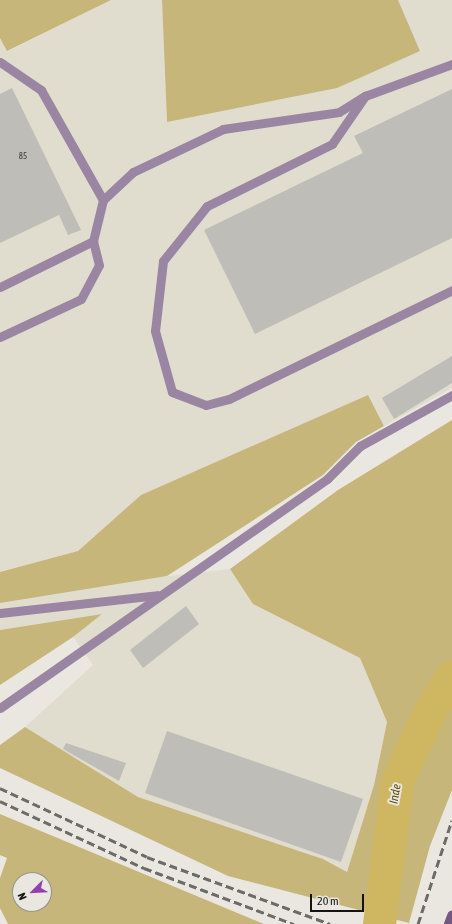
<!DOCTYPE html>
<style>
body{margin:0}
#map{position:relative;width:452px;height:924px;overflow:hidden;background:#e9e7e0;font-family:"Asap Condensed",sans-serif}
div>[style]{position:absolute}
[style*='--x']{left:calc(var(--x)*1px);top:calc(var(--y)*1px);width:calc(var(--w)*1px);rotate:calc(var(--a)*1deg)}
.built>*{inset:0;background:#e0dcce}
.green>*{inset:0;background:#c7b679}
.river>*{height:33px;margin:-16.5px;padding:0 16.5px;transform-origin:16.5px;border-radius:16.5px;background:#cfb762}
.building>*{inset:0;background:#bfbdb7}
.service>*{height:9px;margin:-4.5px;padding:0 4.5px;transform-origin:4.5px;border-radius:4.5px;background:#9a85a2}
.secondary>*{height:10px;margin:-5px;padding:0 5px;transform-origin:5px;border-radius:5px;background:#755781}
.rail>*{height:3px;margin-top:-1.5px;transform-origin:0;background:repeating-linear-gradient(90deg,#6c6b67 0 8px,transparent 0 12px)}
span{translate:-50% -50%;white-space:nowrap;text-align:center;line-height:1.15;-webkit-text-stroke:4px #e9e7e0;paint-order:stroke}
.number-label{font-size:9px;color:#3f3e3a}
.number-label span{-webkit-text-stroke-width:0}
.water-label{font-size:12px;color:#5a4902;font-style:italic}
.north{position:absolute;left:12px;top:872px;width:40px;height:40px;box-sizing:border-box;background:#e9e7e0;border:1px solid #94938d;border-radius:50%;rotate:246deg;font-size:11px;font-weight:700;line-height:16px;text-align:center;color:#141411}
.north::after{content:'';display:block;margin:auto;width:14px;height:18px;background:#9340ae;clip-path:polygon(50% 0,100% 100%,50% 72%,0 100%)}
.scale{position:absolute;left:310px;top:894px;width:54px;height:18px;box-sizing:border-box;border:2px solid #141411;border-top:0;padding-left:5px;font-size:12px;line-height:14px;white-space:nowrap;color:#141411;-webkit-text-stroke:3px #e9e7e0;paint-order:stroke}
</style>
<div id="map">
<div class="built">
<div style="clip-path:polygon(111px 0,162px 0,167px 122px,420px 51px,398px 0,452px 0,452px 388px,384px 426px,368px 395px,141px 495px,78px 551px,0 572px,0 38px,8px 51px)"></div>
<div style="clip-path:polygon(230px 569px,253px 604px,360px 658px,387px 722px,374px 785px,347px 872px,323px 859px,138px 797px,25px 727px,93px 665px,73px 637px,101px 614px,0 630px,0 603px,109px 583px)"></div>
</div>
<div class="green">
<div style="clip-path:polygon(0 0,111px 0,7px 51px,0 38px)"></div>
<div style="clip-path:polygon(162px 0,398px 0,420px 51px,337px 88px,167px 122px)"></div>
<div style="clip-path:polygon(368px 395px,384px 426px,356px 442px,323px 475px,167px 576px,0 603px,0 572px,78px 551px,141px 495px)"></div>
<div style="clip-path:polygon(452px 420px,452px 790px,430px 846px,409px 923px,228px 876px,0 768px,0 745px,25px 727px,138px 797px,323px 859px,347px 872px,374px 785px,387px 722px,360px 658px,253px 604px,230px 569px,338px 490px)"></div>
<div style="clip-path:polygon(102px 614px,73px 637px,0 685px,0 630px)"></div>
<div style="clip-path:polygon(evenodd,0 814px,264px 924px,8px 924px,0 908px,0 878px,7px 858px,0 855px,0 814px,20px 880px,44px 880px,44px 904px,20px 904px,20px 880px)"></div>
</div>
<div class="river">
<div style="--x:379;--y:924;--w:144;--a:-82.8"></div>
<div style="--x:397;--y:781;--w:77;--a:-64.8"></div>
<div style="--x:430;--y:711;--w:41;--a:-57.8"></div>
</div>
<div class="building">
<div style="clip-path:polygon(12px 88px,81px 230px,68px 235px,59px 215px,0 243px,0 94px)"></div>
<div style="clip-path:polygon(452px 89px,452px 238px,255px 334px,204px 230px,363px 153px,354px 136px)"></div>
<div style="clip-path:polygon(452px 356px,452px 383px,394px 419px,382px 398px)"></div>
<div style="clip-path:polygon(186px 606px,199px 624px,143px 668px,130px 650px)"></div>
<div style="clip-path:polygon(167px 731px,363px 799px,341px 862px,145px 793px)"></div>
<div style="clip-path:polygon(66px 743px,126px 763px,119px 781px,63px 749px)"></div>
</div>
<div class="service">
<div style="--x:0;--y:62;--w:50;--a:34.3"></div>
<div style="--x:41;--y:90;--w:126;--a:60.6"></div>
<div style="--x:365;--y:96;--w:58;--a:124.5"></div>
<div style="--x:332;--y:144;--w:140;--a:153.6"></div>
<div style="--x:207;--y:206;--w:70;--a:128.7"></div>
<div style="--x:163;--y:261;--w:70;--a:96.5"></div>
<div style="--x:155;--y:331;--w:63;--a:74.4"></div>
<div style="--x:172;--y:392;--w:36;--a:21"></div>
<div style="--x:206;--y:405;--w:24;--a:-15"></div>
<div style="--x:229;--y:399;--w:248;--a:-26"></div>
<div style="--x:0;--y:287;--w:104;--a:-26.3"></div>
<div style="--x:0;--y:337;--w:89;--a:-25.1"></div>
<div style="--x:81;--y:299;--w:38;--a:-62"></div>
<div style="--x:99;--y:265;--w:25;--a:-104"></div>
<div style="--x:93;--y:241;--w:42;--a:-76.3"></div>
<div style="--x:103;--y:200;--w:41;--a:-43"></div>
<div style="--x:133;--y:172;--w:100;--a:-25.5"></div>
<div style="--x:223;--y:129;--w:117;--a:-8.3"></div>
<div style="--x:339;--y:112;--w:31;--a:-32"></div>
<div style="--x:365;--y:96;--w:93;--a:-20.2"></div>
<div style="--x:0;--y:613;--w:158;--a:-6.5"></div>
<div style="--x:0;--y:708;--w:399;--a:-35"></div>
<div style="--x:327;--y:479;--w:47;--a:-45"></div>
<div style="--x:360;--y:446;--w:105;--a:-29"></div>
</div>
<div class="secondary">
<div style="--x:449;--y:924;--w:9;--a:-69"></div>
</div>
<div class="rail">
<div style="--x:0;--y:788;--w:162;--a:25.1"></div>
<div style="--x:147;--y:857;--w:195;--a:20.1"></div>
<div style="--x:0;--y:801;--w:159;--a:25"></div>
<div style="--x:144;--y:868;--w:160;--a:20.5"></div>
<div style="--x:418;--y:924;--w:109;--a:-71.9"></div>
</div>
<div class="number-label">
<span style="left:23px;top:156px">85</span>
</div>
<div class="water-label">
<span style="left:396px;top:794px;rotate:-80deg">Inde</span>
</div>
<div class="north">N</div>
<div class="scale">20 m</div>
</div>
